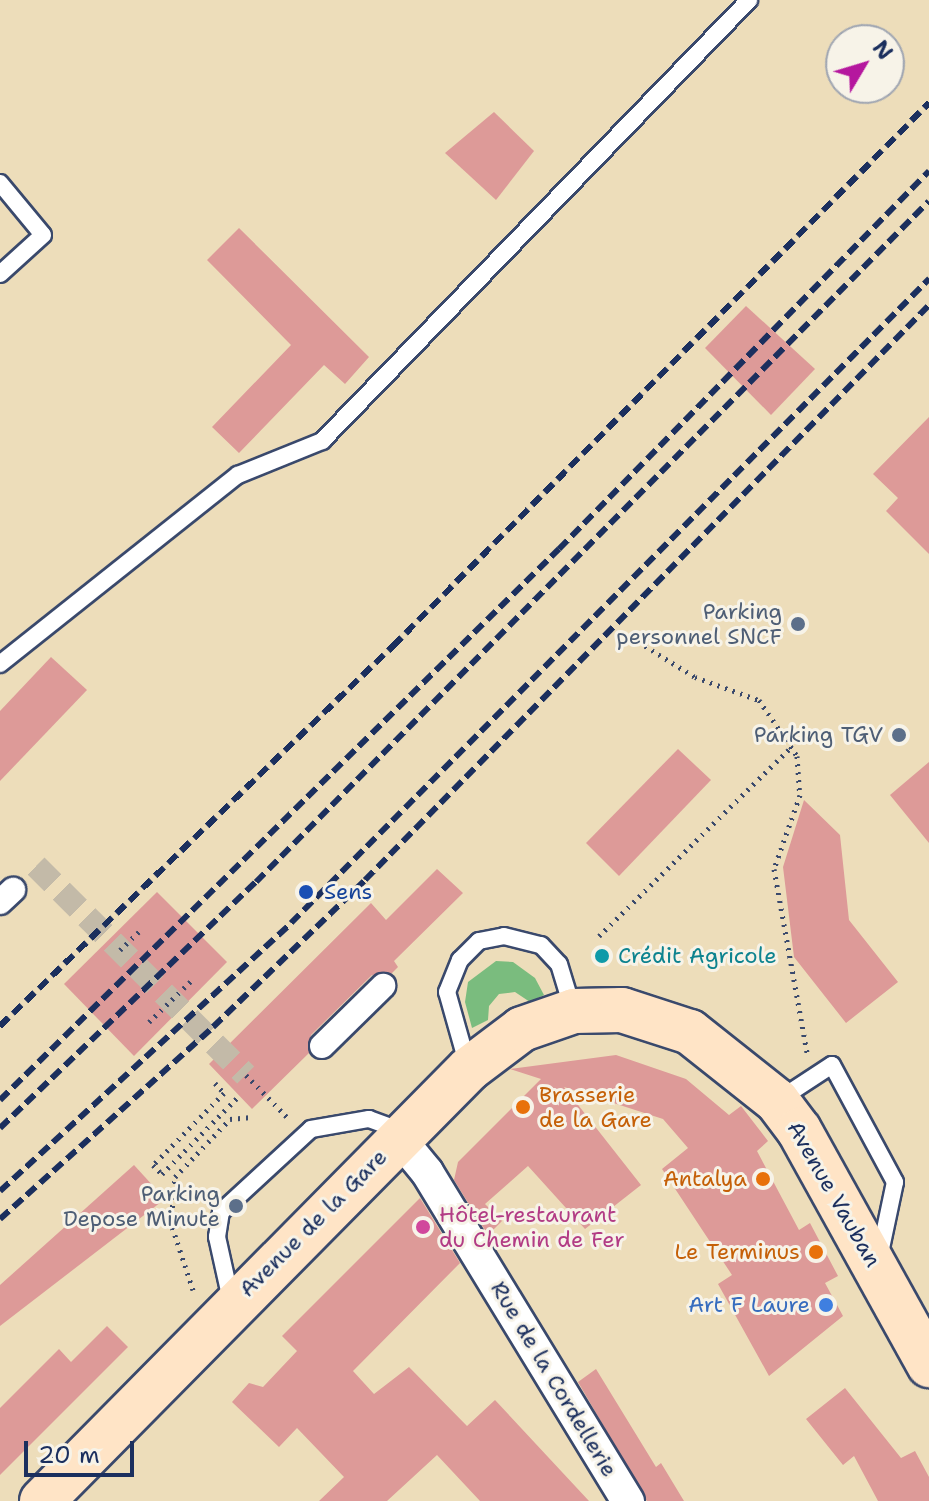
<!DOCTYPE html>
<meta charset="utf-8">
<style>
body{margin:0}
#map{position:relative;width:929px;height:1501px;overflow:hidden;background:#edddba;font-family:"Shantell Sans",sans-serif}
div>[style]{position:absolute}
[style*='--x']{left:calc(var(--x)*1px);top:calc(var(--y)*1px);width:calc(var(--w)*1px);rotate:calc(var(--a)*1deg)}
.forest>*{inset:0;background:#7abc7e}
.building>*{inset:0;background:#dd9a98}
.pedestrian-tunnel>*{height:24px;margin-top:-12px;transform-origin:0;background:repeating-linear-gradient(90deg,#c3baa8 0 24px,transparent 0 36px)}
.path>*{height:5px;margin-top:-2.5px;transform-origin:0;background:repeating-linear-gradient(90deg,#3a496c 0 2px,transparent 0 8px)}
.roads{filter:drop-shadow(2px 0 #3a496c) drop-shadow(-2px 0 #3a496c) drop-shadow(0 2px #3a496c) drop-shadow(0 -2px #3a496c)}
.service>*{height:16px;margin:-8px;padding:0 8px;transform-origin:8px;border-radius:8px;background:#fff}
.pedestrian>*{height:24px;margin:-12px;padding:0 12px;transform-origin:12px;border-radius:12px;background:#fff}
.minor>*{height:32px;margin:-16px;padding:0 16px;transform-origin:16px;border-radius:16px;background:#fff}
.secondary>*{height:44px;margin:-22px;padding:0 22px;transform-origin:22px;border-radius:22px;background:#ffe4c6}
.rail>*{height:6px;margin-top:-3px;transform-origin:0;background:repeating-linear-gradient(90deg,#1b2f5e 0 12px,transparent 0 18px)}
.dots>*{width:22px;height:22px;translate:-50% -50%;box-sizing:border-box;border:4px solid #f7f3e8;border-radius:50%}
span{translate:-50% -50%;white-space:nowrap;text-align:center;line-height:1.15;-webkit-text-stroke:6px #f7f3e8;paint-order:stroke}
.service-label{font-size:22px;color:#4e5e75}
.right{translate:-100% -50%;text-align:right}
.transit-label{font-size:22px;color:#164399}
.left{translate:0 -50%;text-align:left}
.culture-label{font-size:22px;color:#0d838f}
.food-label{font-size:22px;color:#c56008}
.street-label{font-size:22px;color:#1b2f5e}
.hotel-label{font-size:22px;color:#b23c85}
.shop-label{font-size:22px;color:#366cbe}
.north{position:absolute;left:825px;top:24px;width:80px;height:80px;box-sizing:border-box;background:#f7f3e8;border:2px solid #9fa5b1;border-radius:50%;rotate:52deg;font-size:22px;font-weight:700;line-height:32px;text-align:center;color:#1b2f5e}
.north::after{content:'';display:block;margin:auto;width:28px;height:36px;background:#b5179e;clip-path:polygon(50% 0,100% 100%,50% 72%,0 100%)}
.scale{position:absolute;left:24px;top:1441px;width:110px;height:36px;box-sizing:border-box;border:4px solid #1b2f5e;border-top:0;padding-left:10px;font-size:24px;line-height:28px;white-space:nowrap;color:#1b2f5e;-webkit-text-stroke:6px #f7f3e8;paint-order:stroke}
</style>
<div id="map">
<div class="forest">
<div style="clip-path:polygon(496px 961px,513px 962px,535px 978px,544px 995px,530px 1002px,515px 992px,499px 994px,489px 1006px,488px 1020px,472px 1028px,465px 1002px,468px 982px)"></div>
</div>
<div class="building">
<div style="clip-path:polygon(494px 112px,534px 151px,496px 200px,445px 153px)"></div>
<div style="clip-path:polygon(239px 228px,369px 357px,345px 384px,324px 365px,239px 453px,212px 427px,291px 345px,207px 260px)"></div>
<div style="clip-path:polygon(746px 306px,815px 369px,771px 415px,705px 348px)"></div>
<div style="clip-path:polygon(929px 417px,929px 554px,886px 511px,898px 498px,873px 474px)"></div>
<div style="clip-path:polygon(51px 657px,87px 690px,0 781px,0 711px)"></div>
<div style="clip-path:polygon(678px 749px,711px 780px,619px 876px,586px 843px)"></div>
<div style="clip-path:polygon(929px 762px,929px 843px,890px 795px)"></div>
<div style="clip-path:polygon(804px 800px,840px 835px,849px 920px,898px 982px,846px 1023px,794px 957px,783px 867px)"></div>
<div style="clip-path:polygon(437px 869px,463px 893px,394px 961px,398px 967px,391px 974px,372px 975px,311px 1035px,309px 1053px,252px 1109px,209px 1064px,371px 903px,386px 920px)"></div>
<div style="clip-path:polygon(157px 892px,227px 962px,134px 1056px,64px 984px)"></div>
<div style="clip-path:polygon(616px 1055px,686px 1079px,729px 1115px,741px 1106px,768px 1141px,757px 1151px,799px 1230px,810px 1223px,838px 1276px,825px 1283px,843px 1316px,769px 1376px,718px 1284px,732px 1275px,662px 1169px,688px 1148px,663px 1119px,564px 1087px,641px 1185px,585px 1229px,528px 1166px,485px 1204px,502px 1221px,488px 1235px,454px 1180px,458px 1162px,541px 1079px,510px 1069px)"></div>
<div style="clip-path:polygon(134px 1165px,165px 1199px,0 1326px,0 1285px)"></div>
<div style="clip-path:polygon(420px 1198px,460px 1263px,353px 1371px,374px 1394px,409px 1367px,467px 1426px,495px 1400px,589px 1501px,480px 1501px,437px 1455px,387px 1501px,319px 1501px,344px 1477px,297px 1428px,279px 1447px,232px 1402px,249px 1383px,263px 1387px,297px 1351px,282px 1336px)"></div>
<div style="clip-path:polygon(107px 1326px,128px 1347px,0 1475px,0 1408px,59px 1349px,71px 1362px)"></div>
<div style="clip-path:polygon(596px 1369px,656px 1467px,661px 1463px,684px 1501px,647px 1501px,578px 1382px)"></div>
<div style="clip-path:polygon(845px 1388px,901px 1458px,915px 1451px,929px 1477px,929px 1501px,878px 1501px,854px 1456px,843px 1465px,806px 1419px)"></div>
</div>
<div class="pedestrian-tunnel">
<div style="--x:36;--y:866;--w:296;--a:44.9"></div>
</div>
<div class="path">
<div style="--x:645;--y:646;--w:59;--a:31.8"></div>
<div style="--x:695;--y:677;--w:68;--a:19.8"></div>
<div style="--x:759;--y:700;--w:68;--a:55.8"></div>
<div style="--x:797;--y:756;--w:39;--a:86"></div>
<div style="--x:800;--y:795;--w:78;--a:109.4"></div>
<div style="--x:774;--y:869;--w:187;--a:79.8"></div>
<div style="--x:599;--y:936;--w:269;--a:-44.5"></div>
<div style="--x:120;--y:950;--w:28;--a:-44"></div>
<div style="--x:149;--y:1022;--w:59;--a:-44.3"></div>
<div style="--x:246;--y:1075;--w:59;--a:45.7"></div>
<div style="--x:215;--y:1083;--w:13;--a:48"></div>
<div style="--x:224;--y:1093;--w:101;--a:134.6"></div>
<div style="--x:153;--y:1165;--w:13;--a:45"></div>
<div style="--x:162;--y:1174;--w:111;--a:-45.4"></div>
<div style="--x:193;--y:1290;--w:71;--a:-108.2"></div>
<div style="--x:171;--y:1223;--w:46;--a:-85"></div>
<div style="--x:175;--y:1177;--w:80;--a:-46.5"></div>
<div style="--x:230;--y:1119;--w:22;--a:-5"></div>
</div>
<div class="roads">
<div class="service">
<div style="--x:0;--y:183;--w:67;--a:50.4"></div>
<div style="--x:43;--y:235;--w:58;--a:137.8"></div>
<div style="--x:0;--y:664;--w:304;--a:-38.5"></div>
<div style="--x:238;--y:475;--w:91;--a:-22"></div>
<div style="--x:322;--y:441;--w:614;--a:-45.92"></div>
<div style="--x:468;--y:1066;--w:77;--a:-105.8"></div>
<div style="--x:447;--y:992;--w:35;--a:-68"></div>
<div style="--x:460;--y:960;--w:27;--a:-45"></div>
<div style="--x:479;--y:941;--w:25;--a:-11"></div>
<div style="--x:504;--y:936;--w:38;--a:14"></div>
<div style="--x:541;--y:945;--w:26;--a:47"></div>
<div style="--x:559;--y:964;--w:48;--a:73.1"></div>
<div style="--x:780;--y:1099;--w:62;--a:-33.2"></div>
<div style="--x:832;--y:1065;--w:133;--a:61.7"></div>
<div style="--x:895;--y:1182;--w:78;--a:101.9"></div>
<div style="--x:231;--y:1300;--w:65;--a:-102.5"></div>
<div style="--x:217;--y:1237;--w:25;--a:-81"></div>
<div style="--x:221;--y:1212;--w:122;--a:-42.7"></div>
<div style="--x:311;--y:1129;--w:59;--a:-9.8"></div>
<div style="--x:369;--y:1119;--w:37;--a:20"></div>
</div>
<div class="pedestrian">
<div style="--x:0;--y:902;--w:18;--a:-43"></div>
<div style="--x:322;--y:1046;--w:86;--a:-44.5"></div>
</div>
<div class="minor">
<div style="--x:399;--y:1138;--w:44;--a:50.5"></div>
<div style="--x:427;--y:1172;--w:386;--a:58.6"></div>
</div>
<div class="secondary">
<div style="--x:42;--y:1501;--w:607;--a:-45.33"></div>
<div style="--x:469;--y:1069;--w:66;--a:-37"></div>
<div style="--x:522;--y:1029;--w:55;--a:-19.1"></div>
<div style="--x:574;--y:1011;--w:48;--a:-1.2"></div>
<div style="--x:622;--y:1010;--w:71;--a:17.9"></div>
<div style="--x:690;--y:1032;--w:111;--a:38.4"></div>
<div style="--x:777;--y:1101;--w:36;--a:53"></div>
<div style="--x:799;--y:1130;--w:269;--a:61"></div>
</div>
</div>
<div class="rail">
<div style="--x:0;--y:1026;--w:547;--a:-44.04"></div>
<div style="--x:393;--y:646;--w:763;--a:-45.37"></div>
<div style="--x:0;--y:1100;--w:785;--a:-44.59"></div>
<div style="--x:559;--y:549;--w:529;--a:-45.61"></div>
<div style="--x:0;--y:1128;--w:355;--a:-43.9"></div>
<div style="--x:256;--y:882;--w:957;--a:-45.34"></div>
<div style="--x:0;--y:1191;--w:396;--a:-42.6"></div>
<div style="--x:291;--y:923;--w:907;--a:-45.27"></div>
<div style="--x:0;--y:1219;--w:287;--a:-42"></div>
<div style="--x:213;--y:1027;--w:211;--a:-44"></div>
<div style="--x:365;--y:880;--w:805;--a:-45.55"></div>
</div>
<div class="dots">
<div style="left:798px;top:624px;background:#5c6f8a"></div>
<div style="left:899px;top:735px;background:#5c6f8a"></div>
<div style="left:306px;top:892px;background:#1a4fb4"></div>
<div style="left:602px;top:956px;background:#0f9aa8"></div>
<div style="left:523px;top:1107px;background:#e8710a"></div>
<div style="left:763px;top:1179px;background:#e8710a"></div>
<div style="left:236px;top:1206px;background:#5c6f8a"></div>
<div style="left:423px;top:1227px;background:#d1479c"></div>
<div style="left:816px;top:1252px;background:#e8710a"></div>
<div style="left:826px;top:1305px;background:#3f7fe0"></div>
</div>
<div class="service-label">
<span class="right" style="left:782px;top:624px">Parking<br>personnel SNCF</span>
<span class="right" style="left:883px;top:735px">Parking TGV</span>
<span class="right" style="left:220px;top:1206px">Parking<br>Depose Minute</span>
</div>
<div class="transit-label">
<span class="left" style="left:324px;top:892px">Sens</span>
</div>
<div class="culture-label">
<span class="left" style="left:618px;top:956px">Crédit Agricole</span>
</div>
<div class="food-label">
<span class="left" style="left:539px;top:1107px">Brasserie<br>de la Gare</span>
<span class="right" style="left:747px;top:1179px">Antalya</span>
<span class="right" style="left:800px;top:1252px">Le Terminus</span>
</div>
<div class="street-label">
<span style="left:834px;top:1194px;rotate:60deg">Avenue Vauban</span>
<span style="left:313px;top:1223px;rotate:-45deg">Avenue de la Gare</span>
<span style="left:554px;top:1379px;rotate:59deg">Rue de la Cordellerie</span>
</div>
<div class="hotel-label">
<span class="left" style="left:439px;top:1227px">Hôtel-restaurant<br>du Chemin de Fer</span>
</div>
<div class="shop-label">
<span class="right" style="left:810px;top:1305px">Art F Laure</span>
</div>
<div class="north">N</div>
<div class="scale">20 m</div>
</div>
